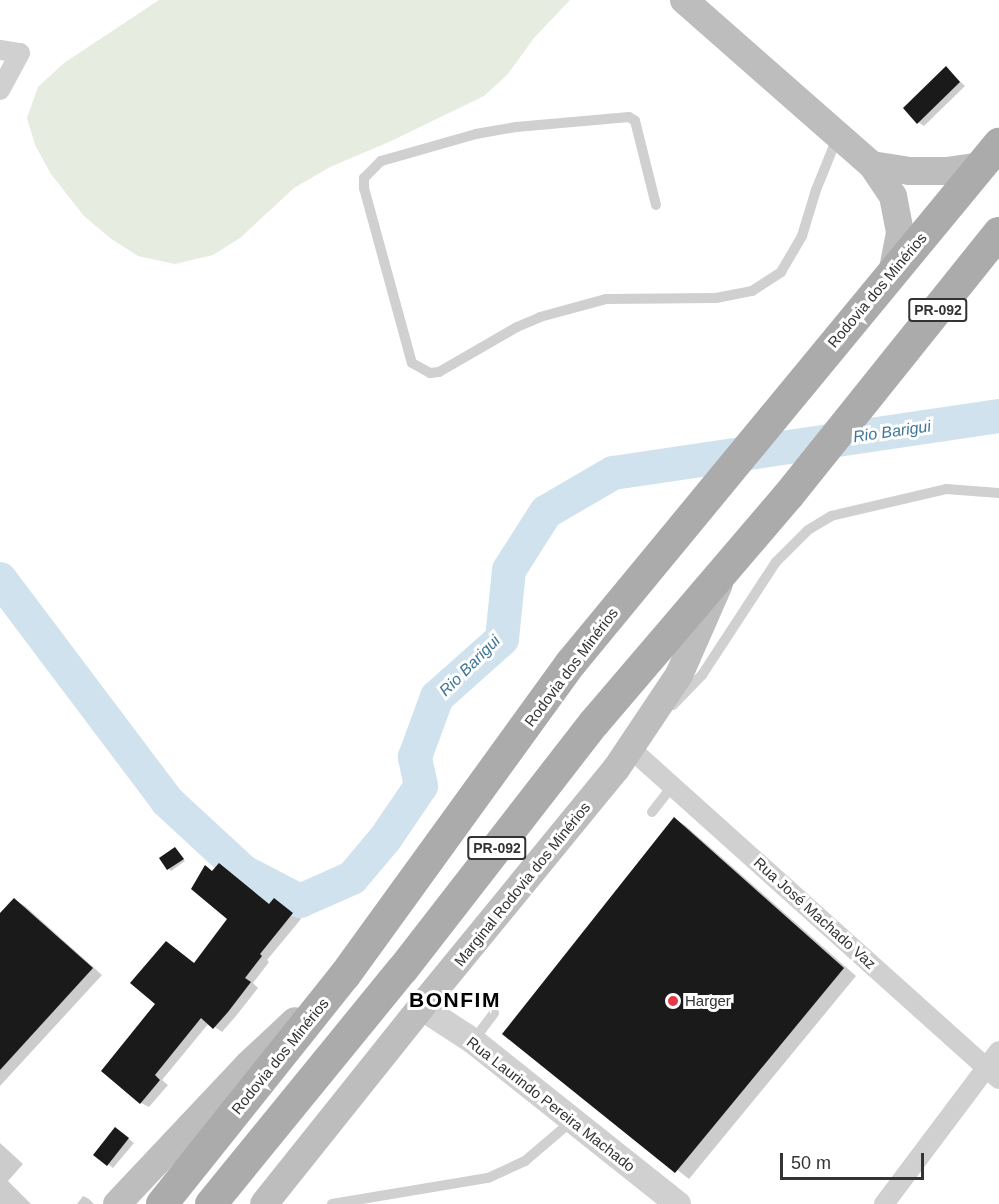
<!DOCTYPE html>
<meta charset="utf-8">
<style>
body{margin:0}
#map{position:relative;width:999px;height:1204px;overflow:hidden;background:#fff;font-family:Helvetica,sans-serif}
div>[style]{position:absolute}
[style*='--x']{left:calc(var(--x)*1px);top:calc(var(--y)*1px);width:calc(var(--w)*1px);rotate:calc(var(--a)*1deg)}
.green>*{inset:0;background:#e6ecdf}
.shadow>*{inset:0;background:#0003}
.river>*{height:34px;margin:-17px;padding:0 17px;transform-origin:17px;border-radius:17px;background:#cfe2ee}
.building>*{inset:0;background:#1a1a1a}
.service>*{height:10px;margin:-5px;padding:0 5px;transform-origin:5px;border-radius:5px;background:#d0d0d0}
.minor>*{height:20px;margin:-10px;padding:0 10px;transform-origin:10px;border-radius:10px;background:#d0d0d0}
.tertiary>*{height:26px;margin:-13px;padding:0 13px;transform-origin:13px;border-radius:13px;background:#d0d0d0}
.secondary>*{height:28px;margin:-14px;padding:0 14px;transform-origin:14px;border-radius:14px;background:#bdbdbd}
.primary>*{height:32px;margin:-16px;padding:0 16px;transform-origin:16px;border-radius:16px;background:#ababab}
.dots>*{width:16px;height:16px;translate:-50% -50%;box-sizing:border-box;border:3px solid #fff;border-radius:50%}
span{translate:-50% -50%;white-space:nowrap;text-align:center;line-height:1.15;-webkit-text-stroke:6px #fff;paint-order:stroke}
.shield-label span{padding:2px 4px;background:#fff;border:2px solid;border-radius:4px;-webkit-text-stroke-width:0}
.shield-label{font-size:14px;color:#333;font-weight:700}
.street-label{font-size:15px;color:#333}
.poi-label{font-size:15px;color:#333}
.left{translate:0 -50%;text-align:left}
.water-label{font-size:16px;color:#3f7597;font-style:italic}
.district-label{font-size:21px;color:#000;font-weight:700;letter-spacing:1.5px}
.scale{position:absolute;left:780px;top:1153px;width:144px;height:27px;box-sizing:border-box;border:3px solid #333;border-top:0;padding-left:8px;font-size:18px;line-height:21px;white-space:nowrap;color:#333;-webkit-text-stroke:4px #fff;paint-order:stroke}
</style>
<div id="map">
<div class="green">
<div style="clip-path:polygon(159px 0,570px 0,534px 38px,507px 75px,484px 96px,389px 142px,330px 167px,294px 188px,240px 238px,213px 255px,175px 264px,138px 256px,110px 238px,84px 216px,51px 174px,35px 145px,27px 118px,38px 87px,64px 63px)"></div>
</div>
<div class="shadow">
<div style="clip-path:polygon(946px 68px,965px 86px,924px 126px,918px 122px)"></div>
<div style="clip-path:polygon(674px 819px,686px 826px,856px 976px,689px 1179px,504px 1033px)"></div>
<div style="clip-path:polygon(175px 849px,185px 861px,171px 871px,161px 859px)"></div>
<div style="clip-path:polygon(219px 865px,271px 905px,275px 900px,301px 919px,267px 960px,269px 962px,253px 983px,258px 988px,236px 1016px,222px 1032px,209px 1023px,162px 1080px,168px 1085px,149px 1107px,141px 1103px,166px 943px,195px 964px,229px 919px,213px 872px)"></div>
<div style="clip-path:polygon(15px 900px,25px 906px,102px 975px,0 1086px,0 916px)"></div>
<div style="clip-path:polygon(121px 1133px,134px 1143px,113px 1168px,108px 1164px)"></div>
<div style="clip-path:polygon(0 1143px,23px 1164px,8px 1181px,31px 1204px,0 1204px)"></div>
<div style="clip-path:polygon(83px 1196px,89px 1199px,94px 1204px,77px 1204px)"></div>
</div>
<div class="river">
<div style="--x:0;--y:579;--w:278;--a:53"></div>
<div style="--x:167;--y:801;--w:105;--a:42.7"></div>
<div style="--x:244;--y:872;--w:63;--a:27.4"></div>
<div style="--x:300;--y:901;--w:57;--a:-23.9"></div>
<div style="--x:352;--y:878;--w:51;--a:-49.8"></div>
<div style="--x:385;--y:839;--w:64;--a:-55.8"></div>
<div style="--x:421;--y:786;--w:30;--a:-102"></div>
<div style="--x:415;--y:757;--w:64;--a:-69.9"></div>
<div style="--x:437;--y:697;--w:87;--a:-41.7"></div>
<div style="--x:502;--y:639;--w:69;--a:-84.2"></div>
<div style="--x:509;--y:570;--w:69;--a:-57.5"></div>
<div style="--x:546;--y:512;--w:78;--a:-30.2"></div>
<div style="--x:613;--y:473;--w:390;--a:-8.4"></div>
</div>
<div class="building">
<div style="clip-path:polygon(946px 66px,960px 82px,917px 124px,903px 108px)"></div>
<div style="clip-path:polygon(674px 817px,844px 968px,675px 1173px,502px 1034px)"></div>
<div style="clip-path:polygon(175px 847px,184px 859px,167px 870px,159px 858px)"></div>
<div style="clip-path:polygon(219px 863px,269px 904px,274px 898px,293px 913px,260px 954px,262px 956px,245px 978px,251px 982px,228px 1012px,213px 1029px,201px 1018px,155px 1075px,160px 1080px,140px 1104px,101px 1071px,155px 1004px,130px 983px,166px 941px,194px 963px,227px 919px,191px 889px,205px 865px,212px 871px)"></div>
<div style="clip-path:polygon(14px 898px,93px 968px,0 1070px,0 913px)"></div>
<div style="clip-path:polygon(115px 1127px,129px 1138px,107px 1166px,93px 1155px)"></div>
</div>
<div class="service">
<div style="--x:656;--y:205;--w:87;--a:-104"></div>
<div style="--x:635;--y:121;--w:7;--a:-146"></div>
<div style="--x:629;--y:117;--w:113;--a:174.9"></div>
<div style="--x:516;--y:127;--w:41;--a:170.1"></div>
<div style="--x:476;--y:134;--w:99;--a:164.1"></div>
<div style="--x:381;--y:161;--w:24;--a:135"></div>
<div style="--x:364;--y:178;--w:10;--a:90"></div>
<div style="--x:364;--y:188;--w:181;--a:74.7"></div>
<div style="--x:412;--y:363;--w:21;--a:29"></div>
<div style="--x:430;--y:373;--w:9;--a:-6"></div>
<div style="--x:439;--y:372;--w:90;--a:-30"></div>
<div style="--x:517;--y:327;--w:25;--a:-23"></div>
<div style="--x:540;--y:317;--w:68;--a:-15.3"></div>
<div style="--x:606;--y:299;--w:110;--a:-0.5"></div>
<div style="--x:716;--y:298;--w:37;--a:-11"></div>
<div style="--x:752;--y:291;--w:35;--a:-33"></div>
<div style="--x:781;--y:272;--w:42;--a:-59.7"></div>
<div style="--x:802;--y:236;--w:48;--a:-73.1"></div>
<div style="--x:816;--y:190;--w:56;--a:-68"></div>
<div style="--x:673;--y:705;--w:42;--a:-46"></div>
<div style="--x:702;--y:675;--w:135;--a:-56.8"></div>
<div style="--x:776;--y:562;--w:45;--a:-45"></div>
<div style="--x:808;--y:530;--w:27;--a:-31"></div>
<div style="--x:831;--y:516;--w:118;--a:-13.2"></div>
<div style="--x:946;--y:489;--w:53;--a:4.3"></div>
<div style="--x:652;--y:812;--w:34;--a:-52"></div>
<div style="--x:473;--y:1041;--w:35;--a:-53"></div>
<div style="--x:332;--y:1204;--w:158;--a:-9.5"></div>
<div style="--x:488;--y:1178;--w:41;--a:-24.7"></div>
<div style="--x:525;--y:1161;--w:62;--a:-40.4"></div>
</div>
<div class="minor">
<div style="--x:0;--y:50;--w:20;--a:9"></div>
<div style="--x:20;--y:53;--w:42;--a:118.4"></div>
<div style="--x:631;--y:749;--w:494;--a:41.9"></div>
<div style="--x:884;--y:1204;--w:191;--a:-53.1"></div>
</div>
<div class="tertiary">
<div style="--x:421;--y:1007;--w:62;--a:33.2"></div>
<div style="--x:473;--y:1041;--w:262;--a:38.5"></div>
</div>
<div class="secondary">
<div style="--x:684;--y:0;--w:250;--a:41.3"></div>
<div style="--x:872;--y:165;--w:37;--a:56"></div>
<div style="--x:893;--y:196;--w:38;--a:79"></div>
<div style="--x:900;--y:233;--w:37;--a:101"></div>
<div style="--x:872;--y:165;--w:37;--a:9"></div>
<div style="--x:909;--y:171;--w:37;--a:0"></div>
<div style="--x:946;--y:171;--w:36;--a:-8"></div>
<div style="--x:117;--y:1204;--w:191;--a:-46.7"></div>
<div style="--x:248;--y:1065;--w:64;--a:-43.1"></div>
<div style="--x:264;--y:1204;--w:252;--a:-51.4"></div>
<div style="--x:421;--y:1007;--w:308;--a:-50.7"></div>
<div style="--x:616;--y:769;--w:113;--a:-56.2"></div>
<div style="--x:679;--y:675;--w:99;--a:-66.3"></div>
</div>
<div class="primary">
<div style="--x:162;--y:1204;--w:293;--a:-51.4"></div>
<div style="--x:345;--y:975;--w:385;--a:-54.1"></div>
<div style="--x:571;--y:663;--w:673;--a:-50.49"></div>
<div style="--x:211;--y:1204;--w:303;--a:-50.8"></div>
<div style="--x:403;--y:969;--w:311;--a:-52.2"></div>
<div style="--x:594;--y:723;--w:299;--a:-49.5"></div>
<div style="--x:788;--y:496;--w:337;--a:-51.3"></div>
</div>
<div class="dots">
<div style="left:673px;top:1001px;background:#e63946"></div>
</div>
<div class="shield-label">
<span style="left:938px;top:310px">PR-092</span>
<span style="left:497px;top:848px">PR-092</span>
</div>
<div class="street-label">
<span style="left:877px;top:290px;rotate:-50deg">Rodovia dos Minérios</span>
<span style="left:571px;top:667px;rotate:-53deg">Rodovia dos Minérios</span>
<span style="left:522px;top:884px;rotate:-51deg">Marginal Rodovia dos Minérios</span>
<span style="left:815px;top:913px;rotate:42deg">Rua José Machado Vaz</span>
<span style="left:280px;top:1056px;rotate:-51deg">Rodovia dos Minérios</span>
<span style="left:551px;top:1104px;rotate:38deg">Rua Laurindo Pereira Machado</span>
</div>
<div class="poi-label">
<span class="left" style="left:685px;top:1001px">Harger</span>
</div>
<div class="water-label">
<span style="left:892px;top:432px;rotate:-8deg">Rio Barigui</span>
<span style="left:470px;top:666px;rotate:-45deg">Rio Barigui</span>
</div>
<div class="district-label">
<span style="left:455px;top:1000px">BONFIM</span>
</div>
<div class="scale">50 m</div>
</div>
